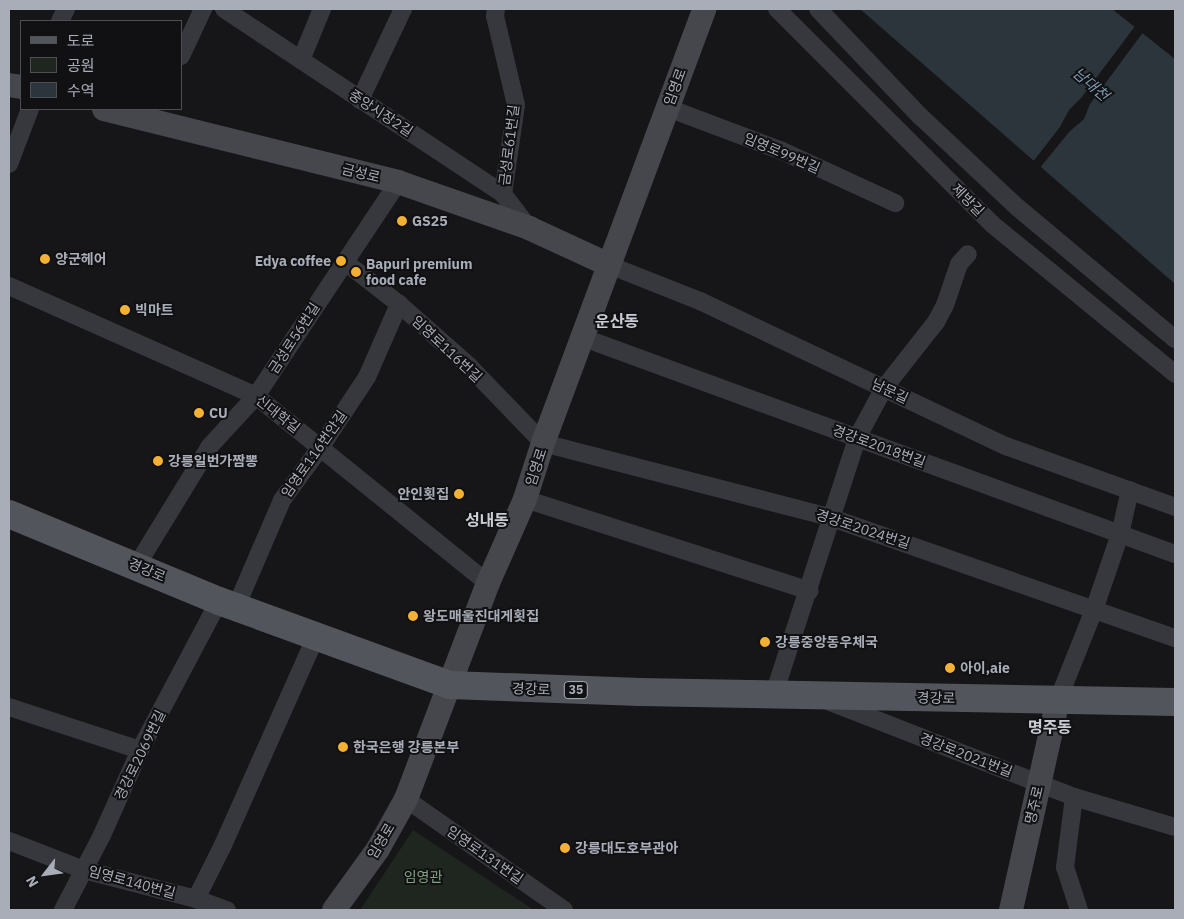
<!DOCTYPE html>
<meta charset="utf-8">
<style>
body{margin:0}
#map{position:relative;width:1184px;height:919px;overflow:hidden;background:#161618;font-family:"IBM Plex Sans","Noto Sans KR",sans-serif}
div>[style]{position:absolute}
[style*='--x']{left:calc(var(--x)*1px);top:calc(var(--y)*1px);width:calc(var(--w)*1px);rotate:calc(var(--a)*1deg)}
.green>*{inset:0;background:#1e261f}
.water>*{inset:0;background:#2c353c}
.pier>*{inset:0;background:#161618}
.street>*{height:18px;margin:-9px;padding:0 9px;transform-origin:9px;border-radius:9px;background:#37383d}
.secondary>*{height:24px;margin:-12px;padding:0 12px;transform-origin:12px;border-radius:12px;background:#45474d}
.primary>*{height:28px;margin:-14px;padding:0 14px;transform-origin:14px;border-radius:14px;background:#53555c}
.dots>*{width:14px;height:14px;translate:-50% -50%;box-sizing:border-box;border:2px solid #111113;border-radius:50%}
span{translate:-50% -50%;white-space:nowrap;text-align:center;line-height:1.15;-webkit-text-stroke:4px #111113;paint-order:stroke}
.shield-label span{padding:1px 4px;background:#111113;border:1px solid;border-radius:4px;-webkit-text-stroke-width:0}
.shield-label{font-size:12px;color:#a8adb8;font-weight:700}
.street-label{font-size:14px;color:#a8adb8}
.poi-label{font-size:14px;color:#a8adb8;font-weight:700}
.left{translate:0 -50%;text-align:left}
.right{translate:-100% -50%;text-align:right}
.park-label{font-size:14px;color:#7fa381}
.water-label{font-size:15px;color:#7f9bb3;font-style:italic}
.quarter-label{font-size:16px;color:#c9ccd4;font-weight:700}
.frame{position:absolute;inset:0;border:10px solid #a8adb8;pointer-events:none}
.legend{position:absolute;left:20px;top:20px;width:162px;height:90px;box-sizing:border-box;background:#111113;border:1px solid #4d4f55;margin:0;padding:6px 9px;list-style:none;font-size:15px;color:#a8adb8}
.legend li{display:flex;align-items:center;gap:10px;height:25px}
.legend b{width:25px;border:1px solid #4d4f55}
.north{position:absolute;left:20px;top:849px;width:50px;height:50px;-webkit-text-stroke:4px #111113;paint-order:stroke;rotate:240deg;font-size:14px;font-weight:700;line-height:20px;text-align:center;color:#a8adb8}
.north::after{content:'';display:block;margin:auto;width:18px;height:22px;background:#a8adb8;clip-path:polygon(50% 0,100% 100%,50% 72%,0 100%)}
</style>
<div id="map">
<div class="green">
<div style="clip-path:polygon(413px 830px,534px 910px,360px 910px)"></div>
</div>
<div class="water">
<div style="clip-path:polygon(860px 9px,1112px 9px,1175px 59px,1175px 284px)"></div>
</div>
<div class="pier">
<div style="clip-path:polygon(1136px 25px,1144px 31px,1090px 104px,1084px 119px,1069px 132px,1039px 169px,1032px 163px,1060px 127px,1069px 110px,1081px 98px)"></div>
</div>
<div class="street">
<div style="--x:224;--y:9;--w:335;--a:33.5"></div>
<div style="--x:503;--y:194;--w:43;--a:52.6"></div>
<div style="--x:496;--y:9;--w:7;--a:98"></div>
<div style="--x:495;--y:16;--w:91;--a:76.7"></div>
<div style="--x:516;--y:105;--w:90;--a:98.3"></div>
<div style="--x:777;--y:9;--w:304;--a:45"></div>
<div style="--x:992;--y:224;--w:237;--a:39.3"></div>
<div style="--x:818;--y:9;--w:148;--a:46.4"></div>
<div style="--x:920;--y:116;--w:133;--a:43.2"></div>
<div style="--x:1017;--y:207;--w:206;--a:39.9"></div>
<div style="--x:60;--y:21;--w:13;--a:-63"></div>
<div style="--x:181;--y:56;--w:52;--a:-64.9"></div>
<div style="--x:301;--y:60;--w:55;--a:-67.6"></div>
<div style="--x:360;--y:100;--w:101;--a:-64.7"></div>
<div style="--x:668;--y:108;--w:120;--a:20.6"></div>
<div style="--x:780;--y:150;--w:127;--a:24.7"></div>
<div style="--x:9;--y:164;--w:59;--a:-69.1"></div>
<div style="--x:345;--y:262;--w:68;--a:37.9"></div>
<div style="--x:399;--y:304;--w:94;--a:41.5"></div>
<div style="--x:469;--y:366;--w:107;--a:46.1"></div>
<div style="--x:543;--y:443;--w:299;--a:14.5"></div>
<div style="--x:832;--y:518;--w:363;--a:19.3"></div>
<div style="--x:609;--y:265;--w:98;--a:21.6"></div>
<div style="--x:700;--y:301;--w:339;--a:25.4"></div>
<div style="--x:1006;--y:446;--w:180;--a:19.8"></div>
<div style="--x:9;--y:286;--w:270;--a:24"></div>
<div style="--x:256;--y:396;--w:298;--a:38.9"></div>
<div style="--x:584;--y:338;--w:629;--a:20.08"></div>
<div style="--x:525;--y:499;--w:299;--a:17.9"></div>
<div style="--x:137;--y:565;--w:140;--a:-58.5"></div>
<div style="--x:210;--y:446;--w:68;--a:-47.4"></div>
<div style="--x:256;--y:396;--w:257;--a:-56.4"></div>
<div style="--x:236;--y:607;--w:116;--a:-66.7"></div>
<div style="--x:282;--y:500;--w:64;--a:-53.8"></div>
<div style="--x:320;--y:448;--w:85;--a:-56.5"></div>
<div style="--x:367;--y:377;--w:80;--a:-66.3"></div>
<div style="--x:774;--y:694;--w:269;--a:-72"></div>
<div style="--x:857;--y:438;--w:57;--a:-61.6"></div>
<div style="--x:884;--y:388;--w:84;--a:-51.8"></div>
<div style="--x:936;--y:322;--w:19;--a:-62"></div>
<div style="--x:945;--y:305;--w:43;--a:-71.1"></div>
<div style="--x:959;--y:264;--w:13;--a:-48"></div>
<div style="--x:1058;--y:700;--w:97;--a:-68.2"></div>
<div style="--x:1094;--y:610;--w:80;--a:-71.1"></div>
<div style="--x:1120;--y:534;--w:45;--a:-77.2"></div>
<div style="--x:828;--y:701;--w:264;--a:21.3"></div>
<div style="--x:1074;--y:797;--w:105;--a:16.5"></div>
<div style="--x:9;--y:707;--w:138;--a:18.2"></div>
<div style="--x:1074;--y:797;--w:71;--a:97.3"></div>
<div style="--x:1065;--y:867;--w:45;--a:72"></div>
<div style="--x:406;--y:799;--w:193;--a:35.1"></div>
<div style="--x:9;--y:841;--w:80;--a:21.1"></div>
<div style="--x:84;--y:870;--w:116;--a:14.5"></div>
<div style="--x:196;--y:899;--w:33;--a:20"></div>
<div style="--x:196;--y:899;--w:60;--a:-63.4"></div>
<div style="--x:223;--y:845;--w:229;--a:-66"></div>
<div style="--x:63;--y:910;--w:85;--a:-62.5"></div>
<div style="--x:102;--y:835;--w:93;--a:-65.9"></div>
<div style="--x:140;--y:750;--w:169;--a:-62.1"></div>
</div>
<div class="secondary">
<div style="--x:9;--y:85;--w:12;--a:9"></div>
<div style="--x:104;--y:109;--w:303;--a:13.9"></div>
<div style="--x:398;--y:182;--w:139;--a:19.3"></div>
<div style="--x:529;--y:228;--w:88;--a:24.8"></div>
<div style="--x:334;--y:910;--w:75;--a:-54.2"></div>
<div style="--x:378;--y:849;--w:57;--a:-60.8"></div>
<div style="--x:406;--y:799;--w:231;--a:-69.2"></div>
<div style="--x:488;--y:583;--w:92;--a:-66.2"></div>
<div style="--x:525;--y:499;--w:59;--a:-72.2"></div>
<div style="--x:543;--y:443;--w:463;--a:-69.6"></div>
<div style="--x:1011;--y:910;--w:215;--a:-77.4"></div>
</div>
<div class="primary">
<div style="--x:9;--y:514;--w:227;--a:22.5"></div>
<div style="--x:219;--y:601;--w:246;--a:20"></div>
<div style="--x:450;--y:685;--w:190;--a:2.1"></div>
<div style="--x:640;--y:692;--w:535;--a:1.07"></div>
</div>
<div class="dots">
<div style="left:402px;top:221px;background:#f2b134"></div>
<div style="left:45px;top:259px;background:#f2b134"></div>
<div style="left:341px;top:261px;background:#f2b134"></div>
<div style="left:356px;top:272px;background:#f2b134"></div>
<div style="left:125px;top:310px;background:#f2b134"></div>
<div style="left:199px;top:413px;background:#f2b134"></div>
<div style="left:158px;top:461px;background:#f2b134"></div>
<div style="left:459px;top:494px;background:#f2b134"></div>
<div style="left:413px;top:616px;background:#f2b134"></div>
<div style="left:765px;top:642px;background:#f2b134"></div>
<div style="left:950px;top:668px;background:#f2b134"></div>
<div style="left:343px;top:747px;background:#f2b134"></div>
<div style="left:565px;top:848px;background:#f2b134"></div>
</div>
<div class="shield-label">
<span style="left:576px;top:690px">35</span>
</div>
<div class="street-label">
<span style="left:675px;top:87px;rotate:-70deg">임영로</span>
<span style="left:381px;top:113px;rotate:33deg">중앙시장2길</span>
<span style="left:509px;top:145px;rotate:-83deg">금성로61번길</span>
<span style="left:782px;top:153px;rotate:23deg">임영로99번길</span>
<span style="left:361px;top:173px;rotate:14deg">금성로</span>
<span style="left:968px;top:200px;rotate:45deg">제방길</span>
<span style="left:294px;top:338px;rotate:-57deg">금성로56번길</span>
<span style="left:447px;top:349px;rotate:43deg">임영로116번길</span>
<span style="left:890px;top:391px;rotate:25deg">남문길</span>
<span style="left:278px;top:414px;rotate:38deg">신대학길</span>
<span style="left:879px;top:446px;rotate:20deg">경강로2018번길</span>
<span style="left:314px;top:454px;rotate:-55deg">임영로116번안길</span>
<span style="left:536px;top:467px;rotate:-72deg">임영로</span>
<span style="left:863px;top:529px;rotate:18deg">경강로2024번길</span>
<span style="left:147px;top:570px;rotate:23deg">경강로</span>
<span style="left:531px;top:689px;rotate:2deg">경강로</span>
<span style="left:936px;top:698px;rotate:1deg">경강로</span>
<span style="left:140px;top:755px;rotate:-64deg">경강로2069번길</span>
<span style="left:966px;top:755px;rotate:21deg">경강로2021번길</span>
<span style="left:1034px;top:805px;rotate:-77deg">명주로</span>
<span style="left:381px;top:841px;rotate:-59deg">임영로</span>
<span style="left:485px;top:855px;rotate:35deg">임영로131번길</span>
<span style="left:132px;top:882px;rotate:15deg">임영로140번길</span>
</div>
<div class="poi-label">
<span class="left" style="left:412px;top:221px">GS25</span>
<span class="left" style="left:55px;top:259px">양군헤어</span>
<span class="right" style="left:331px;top:261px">Edya coffee</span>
<span class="left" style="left:366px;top:272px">Bapuri premium<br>food cafe</span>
<span class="left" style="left:135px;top:310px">빅마트</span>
<span class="left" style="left:209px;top:413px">CU</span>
<span class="left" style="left:168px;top:461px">강릉일번가짬뽕</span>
<span class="right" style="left:449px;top:494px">안인횟집</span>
<span class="left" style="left:423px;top:616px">왕도매울진대게횟집</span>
<span class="left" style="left:775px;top:642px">강릉중앙동우체국</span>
<span class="left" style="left:960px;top:668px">아이,aie</span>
<span class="left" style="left:353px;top:747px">한국은행 강릉본부</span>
<span class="left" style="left:575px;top:848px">강릉대도호부관아</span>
</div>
<div class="park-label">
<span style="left:423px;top:877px">임영관</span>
</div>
<div class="water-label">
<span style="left:1091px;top:84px;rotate:41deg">남대천</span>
</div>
<div class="quarter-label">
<span style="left:617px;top:321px">운산동</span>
<span style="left:487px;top:520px">성내동</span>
<span style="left:1050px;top:727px">명주동</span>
</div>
<div class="frame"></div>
<ul class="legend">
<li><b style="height:6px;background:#53555c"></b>도로</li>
<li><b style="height:14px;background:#1e261f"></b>공원</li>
<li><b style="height:14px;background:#2c353c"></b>수역</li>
</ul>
<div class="north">N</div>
</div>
